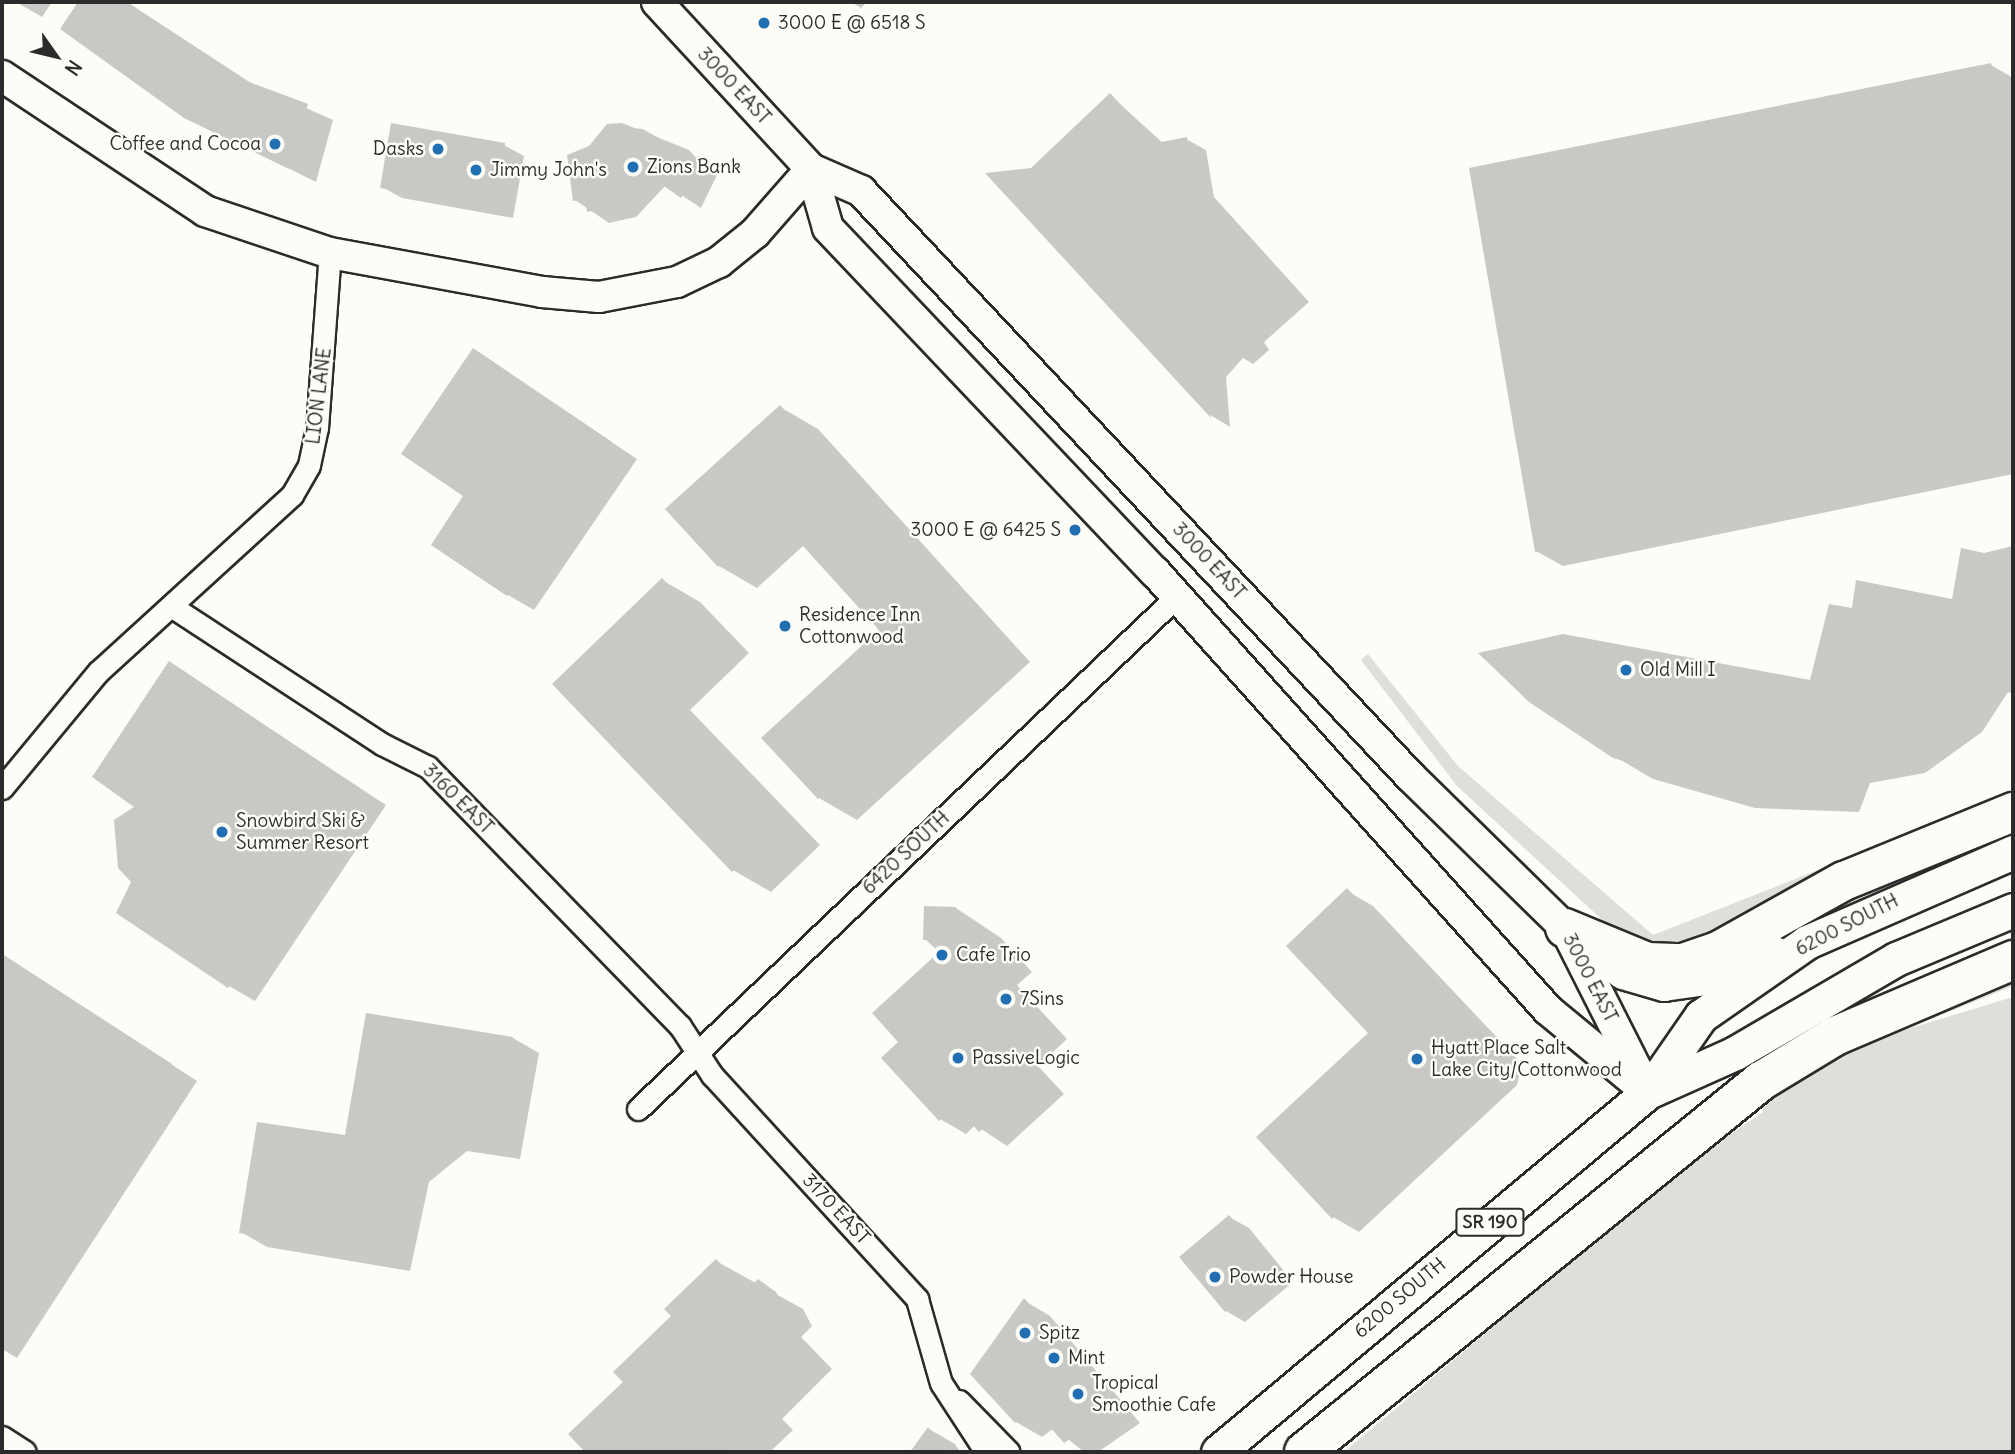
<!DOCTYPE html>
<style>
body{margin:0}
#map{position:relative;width:2015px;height:1454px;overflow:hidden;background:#fdfcf7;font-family:Delius,sans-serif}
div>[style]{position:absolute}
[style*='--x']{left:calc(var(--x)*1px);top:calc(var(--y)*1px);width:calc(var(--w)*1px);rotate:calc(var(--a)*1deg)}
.green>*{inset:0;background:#dfdeda}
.shadow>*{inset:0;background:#0003}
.building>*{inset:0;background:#c9c8c4}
.roads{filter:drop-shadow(2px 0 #2b2b2b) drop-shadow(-2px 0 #2b2b2b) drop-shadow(0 2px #2b2b2b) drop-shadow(0 -2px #2b2b2b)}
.street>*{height:21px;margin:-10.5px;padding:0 10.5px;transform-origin:10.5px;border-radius:10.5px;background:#fdfcf7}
.secondary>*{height:30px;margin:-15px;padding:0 15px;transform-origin:15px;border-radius:15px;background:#fdfcf7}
.primary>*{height:33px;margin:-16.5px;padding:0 16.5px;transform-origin:16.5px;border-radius:16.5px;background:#fdfcf7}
.highway>*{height:38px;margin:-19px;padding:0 19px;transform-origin:19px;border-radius:19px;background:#fdfcf7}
.dots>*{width:19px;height:19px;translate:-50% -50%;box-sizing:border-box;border:4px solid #fdfcf7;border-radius:50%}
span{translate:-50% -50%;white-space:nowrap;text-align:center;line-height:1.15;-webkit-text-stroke:5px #fdfcf7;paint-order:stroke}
.shield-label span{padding:2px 5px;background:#fdfcf7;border:2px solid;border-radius:5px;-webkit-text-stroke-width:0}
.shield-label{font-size:18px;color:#2b2b2b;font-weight:700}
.poi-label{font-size:19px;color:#2b2b2b}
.left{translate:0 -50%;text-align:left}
.right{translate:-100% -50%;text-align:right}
.street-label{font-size:19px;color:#2b2b2b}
.frame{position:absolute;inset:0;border:4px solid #2b2b2b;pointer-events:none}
.north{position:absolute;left:21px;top:21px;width:70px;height:70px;-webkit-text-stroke:5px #fdfcf7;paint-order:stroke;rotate:124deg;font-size:19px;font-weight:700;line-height:28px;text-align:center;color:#2b2b2b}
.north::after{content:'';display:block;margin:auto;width:24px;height:32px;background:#2b2b2b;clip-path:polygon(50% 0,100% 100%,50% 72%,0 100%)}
</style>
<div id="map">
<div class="green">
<div style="clip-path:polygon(1368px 654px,1458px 766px,1653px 935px,2013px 793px,2013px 806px,1685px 949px,1624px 940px,1457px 786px,1361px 660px)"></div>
<div style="clip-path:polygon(2013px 973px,2013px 986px,1901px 1031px,2013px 997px,2013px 1452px,1344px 1452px,1694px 1158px,1762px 1113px,1765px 1099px,1789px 1077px)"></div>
</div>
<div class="shadow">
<div style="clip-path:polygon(16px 2px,52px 2px,42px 17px)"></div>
<div style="clip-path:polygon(80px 2px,127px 2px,254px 85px,333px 120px,316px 182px,185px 117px,63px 28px)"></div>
<div style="clip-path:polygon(851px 2px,867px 2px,861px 8px)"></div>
<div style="clip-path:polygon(1991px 65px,2013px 78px,2013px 474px,1563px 566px,1536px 551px)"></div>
<div style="clip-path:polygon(1110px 95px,1164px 144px,1186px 139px,1206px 150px,1214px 197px,1309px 302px,1264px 342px,1269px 350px,1253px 364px,1243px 358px,1226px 377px,1230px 427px,1212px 416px,989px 174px,1032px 170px)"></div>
<div style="clip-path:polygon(607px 126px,643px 129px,718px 173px,701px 208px,666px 185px,636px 217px,609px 223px,575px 200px,569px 156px,595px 143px)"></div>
<div style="clip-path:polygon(504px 145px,524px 156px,513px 218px,402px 198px,382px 187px)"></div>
<div style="clip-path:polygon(474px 350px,637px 459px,534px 610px,508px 595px,466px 496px)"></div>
<div style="clip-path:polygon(780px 407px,818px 429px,1030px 662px,857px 820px,819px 798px,882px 630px,804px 545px,757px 588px,719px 566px)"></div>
<div style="clip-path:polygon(2013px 548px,2013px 694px,2008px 692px,1982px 732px,1925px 773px,1870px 783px,1859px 812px,1755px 808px,1653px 779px,1614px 756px,1812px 682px,1853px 610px,1953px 601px,1984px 554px)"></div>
<div style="clip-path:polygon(662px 580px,700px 602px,749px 653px,690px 710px,820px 845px,771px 892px,733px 870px,554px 684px)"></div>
<div style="clip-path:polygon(170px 664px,386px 805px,255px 1001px,229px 986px,133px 881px,137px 807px)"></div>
<div style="clip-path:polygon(1347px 891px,1373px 906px,1522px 1064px,1517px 1085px,1359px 1232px,1333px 1217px,1370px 1033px)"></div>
<div style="clip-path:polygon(956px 908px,1001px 938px,1032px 972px,1017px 985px,1067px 1039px,1038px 1066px,1064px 1094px,1007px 1146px,975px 1125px,966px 1134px,940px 1119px,901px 1042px,940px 953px,925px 939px)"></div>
<div style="clip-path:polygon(2px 954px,197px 1081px,17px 1358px,2px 1349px)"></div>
<div style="clip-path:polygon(368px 1015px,513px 1038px,539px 1053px,520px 1159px,467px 1151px,429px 1182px,410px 1271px,267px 1247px,241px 1232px,347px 1137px)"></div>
<div style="clip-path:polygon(1229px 1217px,1249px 1228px,1293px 1282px,1245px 1322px,1226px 1311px)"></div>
<div style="clip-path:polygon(716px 1261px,803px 1309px,812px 1326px,801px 1337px,832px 1369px,782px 1419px,793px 1430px,770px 1452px,588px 1452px,571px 1435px,626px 1382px)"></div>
<div style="clip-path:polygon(1025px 1301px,1050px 1316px,1140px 1423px,1098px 1452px,1084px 1452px,1054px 1428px,1042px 1437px,1016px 1422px)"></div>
<div style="clip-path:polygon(929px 1429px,955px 1444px,960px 1452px,912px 1452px)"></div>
</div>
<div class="building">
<div style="clip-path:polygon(78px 2px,126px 2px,247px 81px,308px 104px,289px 169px,184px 118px,60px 29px)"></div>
<div style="clip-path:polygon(1991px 63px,2013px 178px,2013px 454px,1535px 552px,1469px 168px)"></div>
<div style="clip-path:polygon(1110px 93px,1156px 143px,1187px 137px,1194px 184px,1290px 290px,1245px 330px,1251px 338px,1233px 354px,1223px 348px,1207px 365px,1211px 418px,985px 173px,1031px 168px)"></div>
<div style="clip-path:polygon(391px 123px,505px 143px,493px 207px,380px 188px)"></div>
<div style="clip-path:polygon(622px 123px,689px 150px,699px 161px,692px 181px,681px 198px,647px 174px,616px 206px,587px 212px,585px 199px,573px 201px,567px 155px,589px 146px,607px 124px)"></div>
<div style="clip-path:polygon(473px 348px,612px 442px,507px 596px,431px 545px,463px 496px,401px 454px)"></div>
<div style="clip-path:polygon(780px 405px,993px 639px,818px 799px,761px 738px,879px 630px,775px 515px,718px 567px,665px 509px)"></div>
<div style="clip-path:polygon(2013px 546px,2013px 667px,2005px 669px,1998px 685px,1969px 671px,1944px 711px,1887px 752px,1832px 762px,1820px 792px,1715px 787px,1613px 758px,1529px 702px,1478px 653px,1563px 634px,1810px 680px,1829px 604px,1852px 608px,1856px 580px,1952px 599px,1961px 548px,1984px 553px)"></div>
<div style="clip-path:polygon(662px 578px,712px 630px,653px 687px,783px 823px,732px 872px,552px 684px)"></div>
<div style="clip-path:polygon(169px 661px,361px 789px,228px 988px,116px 913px,131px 882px,118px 868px,114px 820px,134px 807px,92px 777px)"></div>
<div style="clip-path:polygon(1347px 888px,1496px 1048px,1491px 1070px,1332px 1219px,1256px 1137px,1368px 1033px,1286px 946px)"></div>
<div style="clip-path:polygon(924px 906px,956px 907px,955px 938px,974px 921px,1007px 956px,992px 970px,1042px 1024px,1013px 1050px,1039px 1078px,979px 1132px,955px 1105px,939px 1121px,881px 1058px,898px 1042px,872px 1013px,939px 952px,939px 940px,923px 940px)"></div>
<div style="clip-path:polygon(2px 954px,172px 1064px,2px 1326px)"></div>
<div style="clip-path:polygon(366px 1013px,513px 1037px,494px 1145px,440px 1137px,403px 1167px,383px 1257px,239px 1233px,257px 1122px,345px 1135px)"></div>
<div style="clip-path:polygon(1229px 1215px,1275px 1270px,1225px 1312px,1179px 1257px)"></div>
<div style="clip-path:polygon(716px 1259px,746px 1291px,758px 1279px,776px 1292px,786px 1311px,776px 1322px,807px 1353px,757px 1403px,768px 1414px,730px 1452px,585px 1452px,568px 1434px,623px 1382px,613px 1372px,671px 1316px,664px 1309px)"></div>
<div style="clip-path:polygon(1024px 1298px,1115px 1407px,1064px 1443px,1034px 1409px,1015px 1423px,970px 1374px)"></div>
<div style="clip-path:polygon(928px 1427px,945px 1452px,910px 1452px)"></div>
</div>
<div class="roads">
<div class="street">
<div style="--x:171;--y:606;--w:252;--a:33.2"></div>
<div style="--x:382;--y:744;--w:51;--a:26.6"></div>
<div style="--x:428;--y:767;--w:361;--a:45.8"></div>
<div style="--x:680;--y:1026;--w:59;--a:56.9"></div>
<div style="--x:712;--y:1075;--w:304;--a:47.5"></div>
<div style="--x:917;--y:1299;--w:87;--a:74.1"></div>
<div style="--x:941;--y:1383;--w:82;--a:56.9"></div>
<div style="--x:2;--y:788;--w:151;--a:-50.4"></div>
<div style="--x:98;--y:672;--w:263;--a:-42.4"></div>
<div style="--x:292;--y:495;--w:34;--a:-60"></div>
<div style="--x:309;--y:465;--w:38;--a:-78"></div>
<div style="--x:317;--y:428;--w:175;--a:-85.8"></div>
<div style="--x:638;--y:1109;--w:743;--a:-43.58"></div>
<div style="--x:959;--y:1401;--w:71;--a:45.6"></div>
<div style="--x:2;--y:1437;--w:27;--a:33"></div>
</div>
<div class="secondary">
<div style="--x:657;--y:2;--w:227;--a:47.3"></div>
<div style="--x:811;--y:169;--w:55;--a:23.7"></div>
<div style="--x:861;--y:191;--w:804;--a:46.82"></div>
<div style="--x:1411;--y:777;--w:216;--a:44.4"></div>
<div style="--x:1565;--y:928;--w:184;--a:63.2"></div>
<div style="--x:2;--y:76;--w:244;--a:33.6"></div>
<div style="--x:205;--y:211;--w:132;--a:18.6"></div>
<div style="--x:330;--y:253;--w:216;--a:10.4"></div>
<div style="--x:542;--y:292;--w:57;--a:5"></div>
<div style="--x:599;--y:297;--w:79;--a:-10.9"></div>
<div style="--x:677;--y:282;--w:47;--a:-25.5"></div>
<div style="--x:719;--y:262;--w:46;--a:-38.9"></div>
<div style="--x:755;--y:233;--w:85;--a:-48.8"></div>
<div style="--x:811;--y:169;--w:61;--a:73.9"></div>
<div style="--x:828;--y:228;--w:475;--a:46.5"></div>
<div style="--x:1155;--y:572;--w:588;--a:48.1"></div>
<div style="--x:1548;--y:1010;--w:118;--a:39.5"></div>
<div style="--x:1585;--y:946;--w:47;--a:36.4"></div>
<div style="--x:1623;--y:974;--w:43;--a:16.3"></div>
<div style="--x:1664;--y:986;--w:41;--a:-8.3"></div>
<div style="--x:1705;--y:980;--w:77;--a:-20.6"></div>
</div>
<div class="primary">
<div style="--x:1649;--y:1091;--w:91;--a:-55.3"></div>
<div style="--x:1701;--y:1016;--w:129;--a:-34.9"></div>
<div style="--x:1807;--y:942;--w:225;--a:-23.6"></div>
<div style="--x:1218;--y:1452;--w:561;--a:-39.94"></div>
<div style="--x:1648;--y:1092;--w:95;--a:-24.1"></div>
<div style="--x:1735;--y:1053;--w:186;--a:-30.3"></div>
<div style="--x:1896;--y:959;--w:127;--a:-22.7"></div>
</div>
<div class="highway">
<div style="--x:1565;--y:928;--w:89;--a:22.5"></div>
<div style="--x:1647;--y:962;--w:36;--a:2"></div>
<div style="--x:1683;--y:963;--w:37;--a:-19"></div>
<div style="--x:1718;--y:951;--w:144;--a:-29.1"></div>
<div style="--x:1844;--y:881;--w:183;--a:-22.2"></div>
<div style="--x:1304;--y:1452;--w:589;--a:-39.07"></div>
<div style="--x:1761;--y:1081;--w:87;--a:-31.3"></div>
<div style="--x:1835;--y:1036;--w:194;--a:-23.1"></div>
</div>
</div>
<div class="dots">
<div style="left:764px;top:23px;background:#1f6fb2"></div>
<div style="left:275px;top:144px;background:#1f6fb2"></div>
<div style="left:438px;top:149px;background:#1f6fb2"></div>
<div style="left:633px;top:167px;background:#1f6fb2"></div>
<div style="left:476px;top:170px;background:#1f6fb2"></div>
<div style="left:1075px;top:530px;background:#1f6fb2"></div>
<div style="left:785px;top:626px;background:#1f6fb2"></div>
<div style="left:1626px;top:670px;background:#1f6fb2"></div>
<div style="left:222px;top:832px;background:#1f6fb2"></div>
<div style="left:942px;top:955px;background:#1f6fb2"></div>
<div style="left:1006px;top:999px;background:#1f6fb2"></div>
<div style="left:958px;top:1058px;background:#1f6fb2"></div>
<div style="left:1417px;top:1059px;background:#1f6fb2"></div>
<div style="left:1215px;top:1277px;background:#1f6fb2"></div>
<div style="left:1025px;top:1333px;background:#1f6fb2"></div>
<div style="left:1054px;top:1358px;background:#1f6fb2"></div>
<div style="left:1078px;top:1394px;background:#1f6fb2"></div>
</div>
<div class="shield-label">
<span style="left:1490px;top:1222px">SR 190</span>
</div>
<div class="poi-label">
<span class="left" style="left:778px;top:23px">3000 E @ 6518 S</span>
<span class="right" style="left:261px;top:144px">Coffee and Cocoa</span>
<span class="right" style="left:424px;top:149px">Dasks</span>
<span class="left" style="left:647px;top:167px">Zions Bank</span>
<span class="left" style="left:490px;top:170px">Jimmy John's</span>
<span class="right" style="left:1061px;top:530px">3000 E @ 6425 S</span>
<span class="left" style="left:799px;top:626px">Residence Inn<br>Cottonwood</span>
<span class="left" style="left:1640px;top:670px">Old Mill I</span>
<span class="left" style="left:236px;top:832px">Snowbird Ski &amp;<br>Summer Resort</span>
<span class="left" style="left:956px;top:955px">Cafe Trio</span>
<span class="left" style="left:1020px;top:999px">7Sins</span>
<span class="left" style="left:1431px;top:1059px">Hyatt Place Salt<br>Lake City/Cottonwood</span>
<span class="left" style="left:972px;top:1058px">PassiveLogic</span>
<span class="left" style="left:1229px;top:1277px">Powder House</span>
<span class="left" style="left:1039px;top:1333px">Spitz</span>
<span class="left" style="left:1068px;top:1358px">Mint</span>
<span class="left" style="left:1092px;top:1394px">Tropical<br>Smoothie Cafe</span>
</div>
<div class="street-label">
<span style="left:734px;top:86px;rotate:47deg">3000 EAST</span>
<span style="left:319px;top:396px;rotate:-83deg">LION LANE</span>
<span style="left:1209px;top:561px;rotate:47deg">3000 EAST</span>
<span style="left:458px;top:799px;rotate:45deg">3160 EAST</span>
<span style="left:906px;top:853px;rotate:-43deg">6420 SOUTH</span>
<span style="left:1847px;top:925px;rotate:-27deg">6200 SOUTH</span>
<span style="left:1590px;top:978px;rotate:63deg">3000 EAST</span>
<span style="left:836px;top:1209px;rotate:47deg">3170 EAST</span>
<span style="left:1400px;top:1298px;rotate:-40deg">6200 SOUTH</span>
</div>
<div class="frame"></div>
<div class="north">N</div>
</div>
